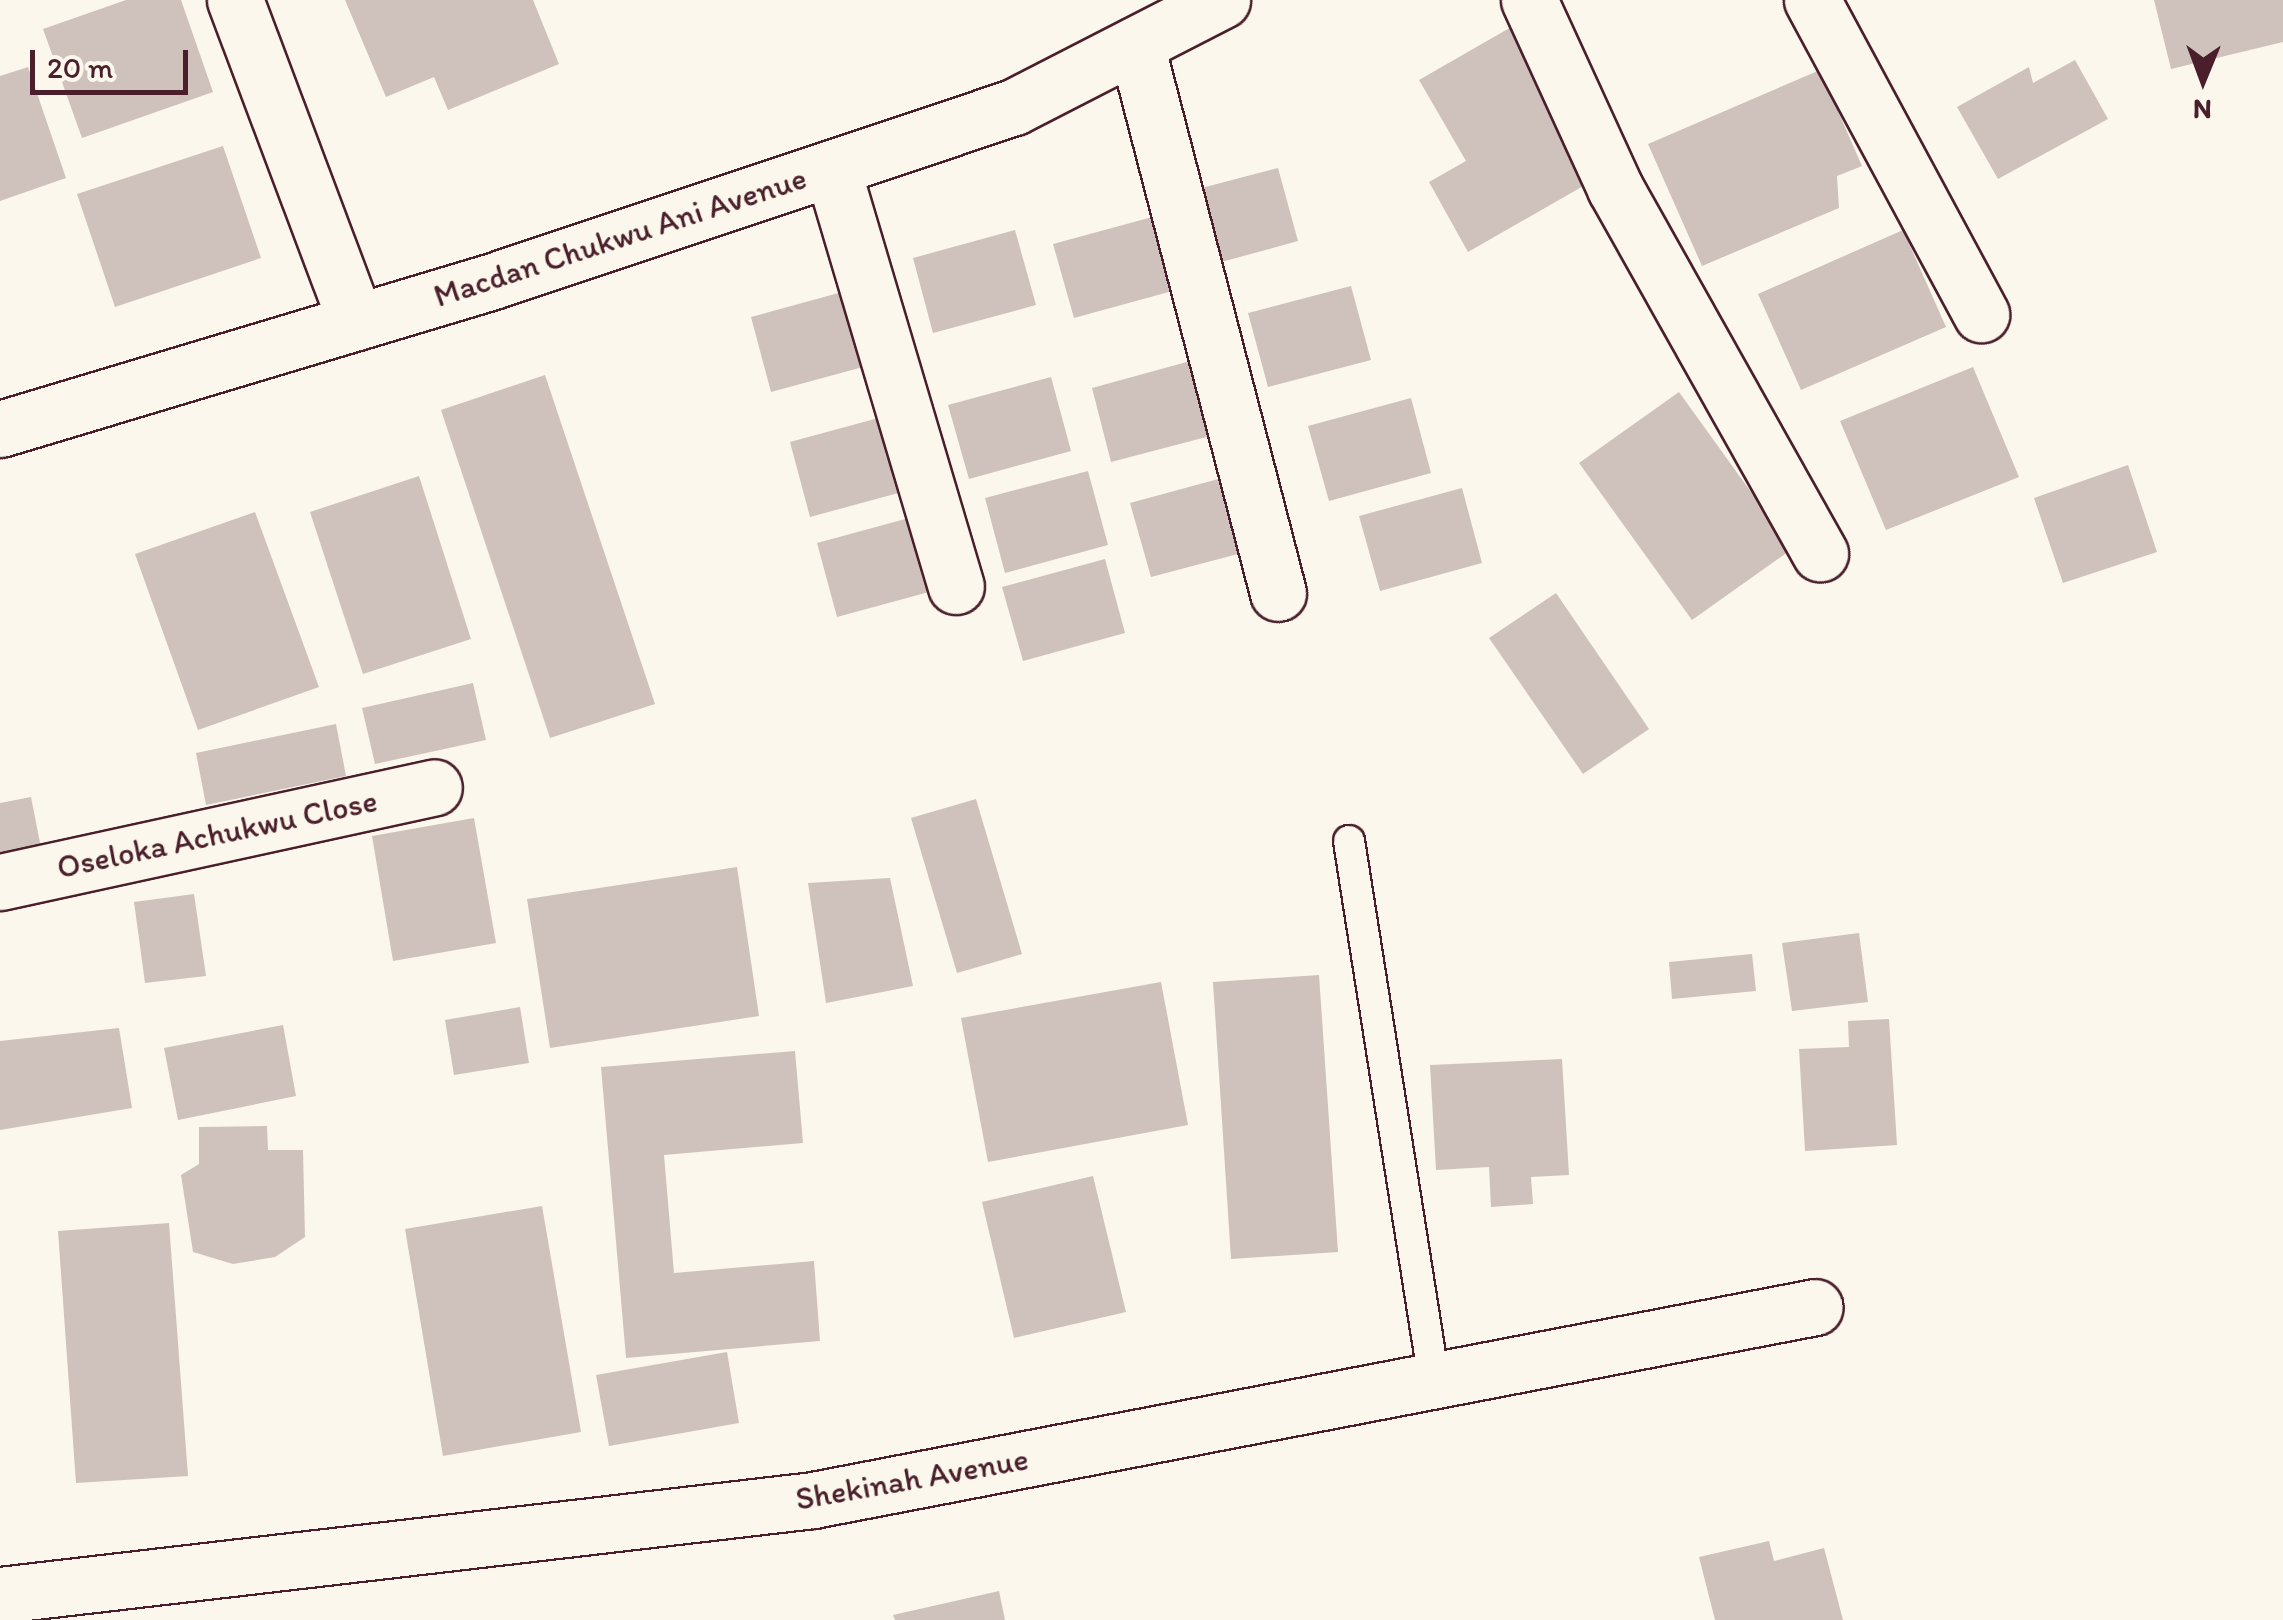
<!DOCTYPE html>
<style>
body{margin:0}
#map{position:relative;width:2283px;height:1620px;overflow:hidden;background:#fbf7ec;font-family:Itim,sans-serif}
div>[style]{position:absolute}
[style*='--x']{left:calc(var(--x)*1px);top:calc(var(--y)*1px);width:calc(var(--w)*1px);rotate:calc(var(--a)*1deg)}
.building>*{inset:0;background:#cfc2bc}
.roads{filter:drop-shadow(2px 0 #4a1f2b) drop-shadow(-2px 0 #4a1f2b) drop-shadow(0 2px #4a1f2b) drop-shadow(0 -2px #4a1f2b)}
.service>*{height:30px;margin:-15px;padding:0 15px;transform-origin:15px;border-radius:15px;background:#fbf7ec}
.minor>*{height:55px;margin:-27.5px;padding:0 27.5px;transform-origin:27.5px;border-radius:27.5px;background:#fbf7ec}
span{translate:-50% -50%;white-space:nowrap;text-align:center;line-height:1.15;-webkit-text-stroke:8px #fbf7ec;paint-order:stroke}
.street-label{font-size:32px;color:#4a1f2b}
.north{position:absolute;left:2153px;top:30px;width:100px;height:100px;-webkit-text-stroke:8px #fbf7ec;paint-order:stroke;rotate:181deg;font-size:28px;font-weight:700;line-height:40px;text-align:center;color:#4a1f2b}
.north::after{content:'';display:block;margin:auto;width:35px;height:45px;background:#4a1f2b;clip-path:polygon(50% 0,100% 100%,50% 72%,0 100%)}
.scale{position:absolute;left:30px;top:50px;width:158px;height:45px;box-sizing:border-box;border:5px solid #4a1f2b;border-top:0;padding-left:12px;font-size:30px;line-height:35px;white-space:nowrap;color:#4a1f2b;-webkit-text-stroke:8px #fbf7ec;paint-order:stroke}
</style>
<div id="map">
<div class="building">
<div style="clip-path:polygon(126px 0,181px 0,213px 92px,82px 138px,43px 29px)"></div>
<div style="clip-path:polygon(345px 0,533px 0,559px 64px,448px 110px,434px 77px,386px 97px)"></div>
<div style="clip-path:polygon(2154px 0,2283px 0,2283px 42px,2171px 69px)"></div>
<div style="clip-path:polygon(1513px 26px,1599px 177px,1468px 252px,1429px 182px,1466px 161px,1419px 80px)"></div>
<div style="clip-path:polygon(2075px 60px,2108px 119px,1998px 179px,1957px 107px,2029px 67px,2033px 83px)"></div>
<div style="clip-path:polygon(28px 67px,66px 178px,0 201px,0 76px)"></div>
<div style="clip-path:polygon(1820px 70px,1862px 166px,1837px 176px,1839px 208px,1702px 266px,1648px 144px)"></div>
<div style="clip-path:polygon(223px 146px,261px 258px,115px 307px,77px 194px)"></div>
<div style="clip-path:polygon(1278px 168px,1298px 241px,1196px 269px,1175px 195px)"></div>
<div style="clip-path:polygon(1156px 216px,1176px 290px,1074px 318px,1053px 244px)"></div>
<div style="clip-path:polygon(1015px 230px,1036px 305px,933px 333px,913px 258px)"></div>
<div style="clip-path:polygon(1903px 230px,1946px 327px,1801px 390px,1758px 294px)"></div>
<div style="clip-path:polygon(1351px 286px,1371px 360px,1268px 387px,1248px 313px)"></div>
<div style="clip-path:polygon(853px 289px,874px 364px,771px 392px,751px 317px)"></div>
<div style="clip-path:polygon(1194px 360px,1214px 435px,1111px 462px,1092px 388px)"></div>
<div style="clip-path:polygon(1973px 367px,2019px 477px,1886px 530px,1840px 421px)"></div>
<div style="clip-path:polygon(545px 375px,655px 704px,550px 738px,441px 410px)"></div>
<div style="clip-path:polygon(1051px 377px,1071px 451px,969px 479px,948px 405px)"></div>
<div style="clip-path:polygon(1679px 392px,1792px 549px,1692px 620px,1579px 463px)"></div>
<div style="clip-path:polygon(1411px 398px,1431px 473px,1329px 501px,1308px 426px)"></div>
<div style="clip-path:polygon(893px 414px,913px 489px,810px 517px,790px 442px)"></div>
<div style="clip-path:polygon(2128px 465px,2157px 552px,2063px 583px,2034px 498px)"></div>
<div style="clip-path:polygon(1088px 471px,1108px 545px,1005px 573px,985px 498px)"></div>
<div style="clip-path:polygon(1233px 475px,1253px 550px,1151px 577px,1130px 503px)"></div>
<div style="clip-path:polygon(419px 476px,471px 639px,363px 674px,310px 512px)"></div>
<div style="clip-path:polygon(1462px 488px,1482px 563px,1380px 591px,1359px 516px)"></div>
<div style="clip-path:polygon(255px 512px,319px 687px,198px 730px,135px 554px)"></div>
<div style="clip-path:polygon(920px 515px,940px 589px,837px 617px,817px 543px)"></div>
<div style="clip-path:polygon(1105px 559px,1125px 633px,1023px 661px,1002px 587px)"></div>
<div style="clip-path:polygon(1556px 593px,1649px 729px,1583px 774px,1489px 638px)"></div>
<div style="clip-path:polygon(473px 683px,486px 740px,375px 764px,362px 708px)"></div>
<div style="clip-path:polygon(336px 724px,346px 776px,206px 805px,196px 753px)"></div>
<div style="clip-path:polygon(31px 797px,41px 848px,0 856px,0 803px)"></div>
<div style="clip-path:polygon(976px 799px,1022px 954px,957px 973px,911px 818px)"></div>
<div style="clip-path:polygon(474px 818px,496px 943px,393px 961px,372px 836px)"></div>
<div style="clip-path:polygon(737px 867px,759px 1016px,550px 1048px,527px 899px)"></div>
<div style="clip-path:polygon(890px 878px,913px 986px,826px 1003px,808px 883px)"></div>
<div style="clip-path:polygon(194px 894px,206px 976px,145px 983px,134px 902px)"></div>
<div style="clip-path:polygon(1859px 933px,1868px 1002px,1792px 1011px,1782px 943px)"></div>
<div style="clip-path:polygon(1752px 954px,1756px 991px,1672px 999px,1669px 962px)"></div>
<div style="clip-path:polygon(1319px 975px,1338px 1252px,1231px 1259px,1213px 982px)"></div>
<div style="clip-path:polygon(1161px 982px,1188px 1125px,988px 1162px,961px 1018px)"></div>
<div style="clip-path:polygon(520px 1007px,529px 1063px,454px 1075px,445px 1020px)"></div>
<div style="clip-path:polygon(1889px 1019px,1897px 1145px,1805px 1151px,1799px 1049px,1849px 1047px,1848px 1021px)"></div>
<div style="clip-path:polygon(283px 1025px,296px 1096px,178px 1120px,164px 1048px)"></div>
<div style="clip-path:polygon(119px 1028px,132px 1108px,0 1130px,0 1041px)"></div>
<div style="clip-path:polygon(795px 1051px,803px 1143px,664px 1155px,674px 1273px,814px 1261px,820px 1341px,626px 1358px,601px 1067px)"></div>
<div style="clip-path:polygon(1562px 1059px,1569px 1175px,1531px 1177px,1533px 1204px,1491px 1207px,1489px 1167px,1436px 1170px,1430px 1065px)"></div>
<div style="clip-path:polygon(267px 1126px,268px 1150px,303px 1150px,305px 1237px,275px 1257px,233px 1264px,193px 1252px,181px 1175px,199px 1164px,199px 1127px)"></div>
<div style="clip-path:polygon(1093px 1176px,1126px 1312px,1014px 1338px,982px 1202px)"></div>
<div style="clip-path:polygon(542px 1206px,581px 1432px,443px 1456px,405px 1229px)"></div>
<div style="clip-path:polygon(169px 1223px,188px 1476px,76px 1483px,58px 1231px)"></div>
<div style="clip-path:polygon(727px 1352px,739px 1423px,609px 1446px,596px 1375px)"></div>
<div style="clip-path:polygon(1769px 1541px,1774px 1561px,1824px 1548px,1843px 1620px,1715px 1620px,1699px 1557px)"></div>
<div style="clip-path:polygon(999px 1591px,1005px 1620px,895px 1620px,893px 1615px)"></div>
</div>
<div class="roads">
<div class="service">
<div style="--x:1349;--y:841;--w:546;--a:81.04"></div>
</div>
<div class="minor">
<div style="--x:235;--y:0;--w:344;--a:69.4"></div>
<div style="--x:1529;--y:0;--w:207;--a:65.4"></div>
<div style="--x:1615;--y:188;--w:419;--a:60.7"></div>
<div style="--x:1812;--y:0;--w:357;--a:61.7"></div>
<div style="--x:1136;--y:45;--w:566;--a:75.47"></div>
<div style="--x:832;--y:168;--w:436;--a:73.5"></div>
<div style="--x:0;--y:429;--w:512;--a:-16.7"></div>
<div style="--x:490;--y:282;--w:552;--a:-18.47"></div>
<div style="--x:1014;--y:107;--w:234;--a:-27.2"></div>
<div style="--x:0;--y:882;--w:444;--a:-12.3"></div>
<div style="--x:0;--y:1595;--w:819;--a:-6.66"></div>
<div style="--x:813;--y:1500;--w:1020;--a:-10.9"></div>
</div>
</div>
<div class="street-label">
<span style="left:620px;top:237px;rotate:-18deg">Macdan Chukwu Ani Avenue</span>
<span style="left:217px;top:834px;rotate:-12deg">Oseloka Achukwu Close</span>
<span style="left:912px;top:1479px;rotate:-10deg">Shekinah Avenue</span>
</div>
<div class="north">N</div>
<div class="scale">20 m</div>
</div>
